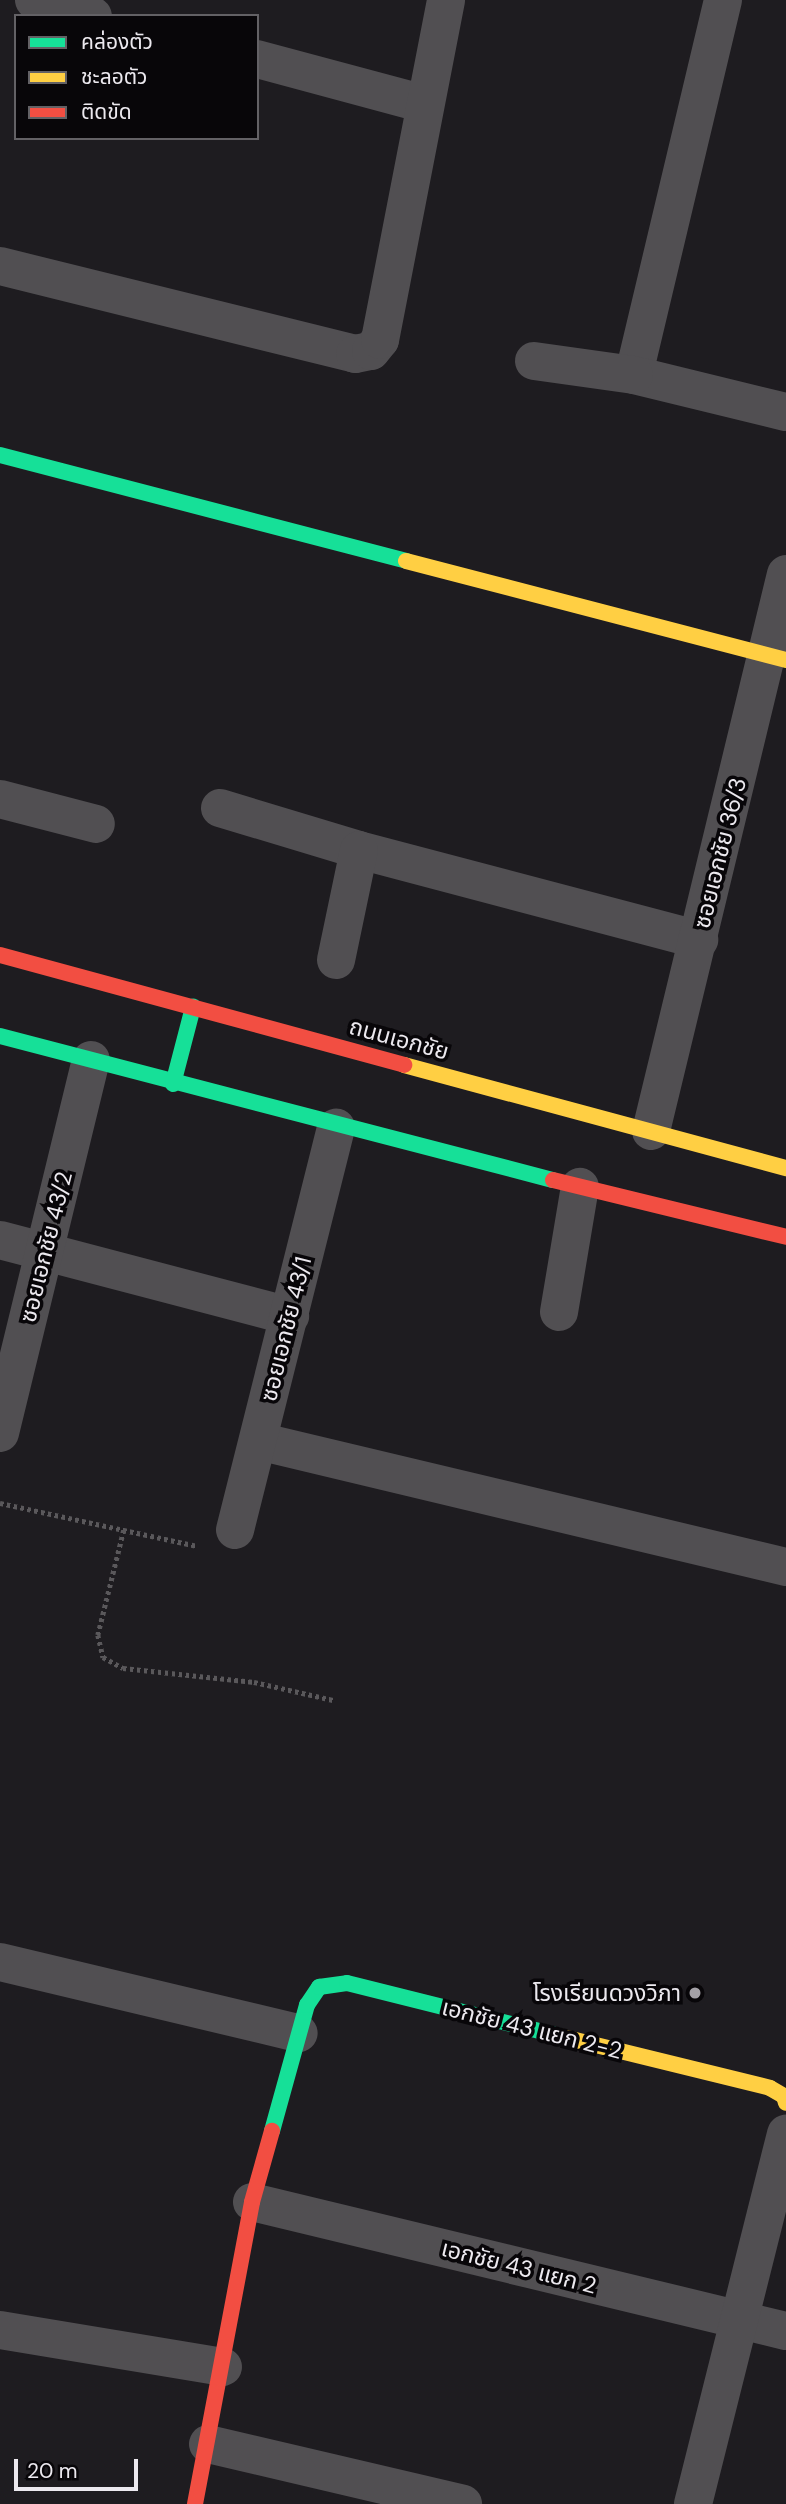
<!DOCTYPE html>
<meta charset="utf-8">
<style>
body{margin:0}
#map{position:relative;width:786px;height:2504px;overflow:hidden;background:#1e1c20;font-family:"DM Sans","Noto Sans Thai",sans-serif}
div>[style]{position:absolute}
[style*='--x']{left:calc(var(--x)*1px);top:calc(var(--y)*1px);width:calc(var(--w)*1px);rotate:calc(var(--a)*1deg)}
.path>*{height:4.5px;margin-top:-2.25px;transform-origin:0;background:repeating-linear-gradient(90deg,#5a585b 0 3.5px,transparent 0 7px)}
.street>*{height:38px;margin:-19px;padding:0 19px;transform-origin:19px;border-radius:19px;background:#514f52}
.fast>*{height:16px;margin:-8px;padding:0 8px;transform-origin:8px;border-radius:8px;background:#16e098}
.slow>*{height:16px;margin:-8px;padding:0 8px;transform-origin:8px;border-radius:8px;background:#ffcf43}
.jam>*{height:16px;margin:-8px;padding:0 8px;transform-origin:8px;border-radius:8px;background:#f24e42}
.dots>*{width:19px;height:19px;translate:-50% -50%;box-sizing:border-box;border:4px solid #080609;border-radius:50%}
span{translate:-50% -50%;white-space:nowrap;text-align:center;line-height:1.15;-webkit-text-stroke:7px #080609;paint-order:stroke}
.street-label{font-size:23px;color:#ece9ef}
.poi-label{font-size:23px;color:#ece9ef}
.right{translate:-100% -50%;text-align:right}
.legend{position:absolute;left:14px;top:14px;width:245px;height:126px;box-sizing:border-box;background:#080609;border:2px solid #636165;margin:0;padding:9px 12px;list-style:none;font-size:21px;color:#ece9ef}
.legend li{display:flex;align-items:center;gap:14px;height:35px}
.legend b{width:35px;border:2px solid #636165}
.scale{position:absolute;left:14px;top:2459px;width:124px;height:32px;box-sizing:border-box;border:4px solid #ece9ef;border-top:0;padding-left:9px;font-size:21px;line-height:24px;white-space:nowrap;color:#ece9ef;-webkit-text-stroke:5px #080609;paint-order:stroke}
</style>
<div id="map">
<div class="path">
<div style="--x:0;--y:1503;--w:202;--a:12.3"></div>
<div style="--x:124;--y:1530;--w:108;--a:103.9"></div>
<div style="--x:98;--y:1635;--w:23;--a:77"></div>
<div style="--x:103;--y:1657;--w:23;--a:29"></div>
<div style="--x:123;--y:1668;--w:132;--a:6.1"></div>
<div style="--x:254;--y:1682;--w:81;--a:12.8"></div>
</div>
<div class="street">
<div style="--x:34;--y:0;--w:61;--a:15.2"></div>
<div style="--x:723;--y:0;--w:385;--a:103.4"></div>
<div style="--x:634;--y:375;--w:156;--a:13.7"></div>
<div style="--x:257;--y:59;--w:174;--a:15"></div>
<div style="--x:0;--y:266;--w:366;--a:13.9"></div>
<div style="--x:355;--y:354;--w:16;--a:-11"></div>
<div style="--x:371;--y:351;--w:14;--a:-51"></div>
<div style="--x:380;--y:340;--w:346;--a:-79"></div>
<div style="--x:534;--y:361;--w:101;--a:8"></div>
<div style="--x:0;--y:799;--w:99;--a:14.6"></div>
<div style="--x:220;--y:808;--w:145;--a:16.8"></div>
<div style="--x:359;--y:850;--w:352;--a:14.8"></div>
<div style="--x:336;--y:960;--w:112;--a:-78.2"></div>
<div style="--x:651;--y:1131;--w:573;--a:-76.38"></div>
<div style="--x:0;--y:1240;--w:300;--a:14.7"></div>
<div style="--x:559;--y:1312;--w:127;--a:-80.5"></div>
<div style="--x:0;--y:1433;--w:384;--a:-76.3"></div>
<div style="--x:258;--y:1441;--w:543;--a:13.42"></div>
<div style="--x:235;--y:1530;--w:415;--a:-75.9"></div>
<div style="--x:0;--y:1962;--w:307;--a:13.4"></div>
<div style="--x:252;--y:2202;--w:549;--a:13.58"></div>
<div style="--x:0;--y:2330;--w:226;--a:9.4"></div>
<div style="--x:208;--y:2444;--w:262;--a:13.2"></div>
<div style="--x:693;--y:2504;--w:382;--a:-75.9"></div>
</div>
<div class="fast">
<div style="--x:0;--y:455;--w:420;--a:14.6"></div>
<div style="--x:0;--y:1036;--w:571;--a:14.6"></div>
<div style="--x:173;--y:1084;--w:80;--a:-75.4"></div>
<div style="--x:272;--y:2131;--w:131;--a:-74.5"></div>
<div style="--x:307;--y:2005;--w:22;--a:-56"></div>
<div style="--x:319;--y:1987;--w:28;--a:-8"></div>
<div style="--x:347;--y:1983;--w:219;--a:14"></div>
</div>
<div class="slow">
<div style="--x:406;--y:561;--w:393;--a:14.6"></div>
<div style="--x:404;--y:1065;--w:396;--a:15.1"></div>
<div style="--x:559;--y:2036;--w:217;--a:13.8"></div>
<div style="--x:770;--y:2088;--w:16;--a:30"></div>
<div style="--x:784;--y:2096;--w:7;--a:74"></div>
</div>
<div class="jam">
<div style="--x:0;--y:955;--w:419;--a:15.2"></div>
<div style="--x:553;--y:1180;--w:240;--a:13.7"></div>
<div style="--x:195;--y:2504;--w:307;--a:-79.3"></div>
<div style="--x:252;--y:2202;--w:74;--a:-74.3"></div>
</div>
<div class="dots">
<div style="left:695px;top:1993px;background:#a4a1a7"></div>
</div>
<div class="street-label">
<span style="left:720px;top:853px;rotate:-76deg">ซอยเอกชัย 36/3</span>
<span style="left:399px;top:1039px;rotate:15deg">ถนนเอกชัย</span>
<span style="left:46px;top:1247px;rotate:-76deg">ซอยเอกชัย 43/2</span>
<span style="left:286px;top:1329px;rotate:-76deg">ซอยเอกชัย 43/1</span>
<span style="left:532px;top:2029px;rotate:14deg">เอกชัย 43 แยก 2-2</span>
<span style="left:519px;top:2267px;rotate:14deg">เอกชัย 43 แยก 2</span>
</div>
<div class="poi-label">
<span class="right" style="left:681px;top:1993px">โรงเรียนดวงวิภา</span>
</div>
<ul class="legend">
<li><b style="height:9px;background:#16e098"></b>คล่องตัว</li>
<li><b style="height:9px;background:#ffcf43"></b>ชะลอตัว</li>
<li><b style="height:9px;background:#f24e42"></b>ติดขัด</li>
</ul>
<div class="scale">20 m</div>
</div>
